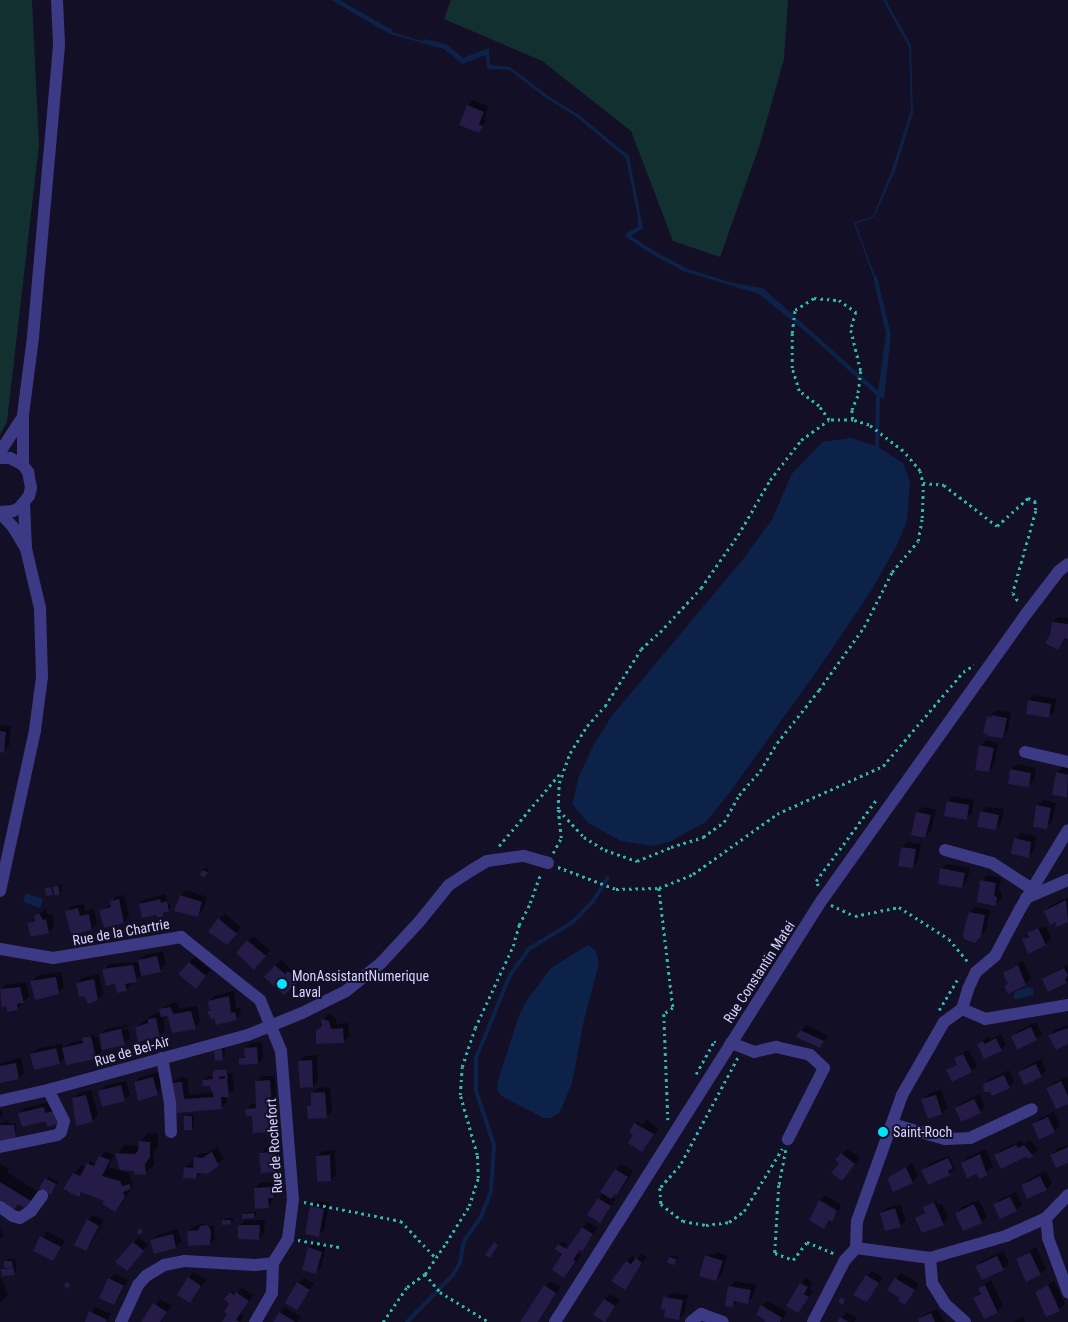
<!DOCTYPE html>
<style>
body{margin:0}
#map{position:relative;width:1068px;height:1322px;overflow:hidden;background:#130f26;font-family:"Roboto Condensed",sans-serif}
div>[style]{position:absolute}
[style*='--x']{left:calc(var(--x)*1px);top:calc(var(--y)*1px);width:calc(var(--w)*1px);rotate:calc(var(--a)*1deg)}
.green>*{inset:0;background:#12302f}
.water>*{inset:0;background:#0c2248}
.shadow>*{inset:0;background:#0007}
.stream>*{height:4px;margin:-2px;padding:0 2px;transform-origin:2px;border-radius:2px;background:#0c2248}
.building>*{inset:0;background:#241b47}
.path>*{height:2.5px;margin-top:-1.25px;transform-origin:0;background:repeating-linear-gradient(90deg,#2fb8b0 0 2.5px,transparent 0 6.5px)}
.minor>*{height:12px;margin:-6px;padding:0 6px;transform-origin:6px;border-radius:6px;background:#3d3a85}
.dots>*{width:14px;height:14px;translate:-50% -50%;box-sizing:border-box;border:2px solid #130f26;border-radius:50%}
span{translate:-50% -50%;white-space:nowrap;text-align:center;line-height:1.15;-webkit-text-stroke:4px #130f26;paint-order:stroke}
.street-label{font-size:14px;color:#d9d4ff}
.poi-label{font-size:14px;color:#d9d4ff}
.left{translate:0 -50%;text-align:left}
</style>
<div id="map">
<div class="green">
<div style="clip-path:polygon(0 0,32px 0,39px 145px,7px 421px,0 435px)"></div>
<div style="clip-path:polygon(451px 0,788px 0,784px 59px,760px 144px,720px 257px,673px 241px,631px 131px,542px 61px,444px 19px)"></div>
</div>
<div class="water">
<div style="clip-path:polygon(331px 0,340px 0,392px 30px,392px 32px,422px 41px,424px 39px,446px 44px,463px 58px,489px 48px,490px 65px,510px 67px,550px 97px,579px 115px,629px 156px,643px 228px,631px 236px,656px 252px,688px 269px,733px 283px,763px 288px,878px 391px,886px 334px,873px 276px,854px 223px,873px 216px,892px 170px,911px 110px,909px 47px,883px 0,886px 0,911px 45px,913px 113px,895px 171px,874px 217px,856px 224px,875px 276px,877px 276px,891px 335px,884px 398px,878px 397px,805px 331px,759px 294px,683px 271px,650px 253px,626px 237px,625px 234px,638px 227px,638px 218px,626px 158px,574px 115px,547px 99px,510px 70px,487px 69px,486px 55px,462px 64px,444px 49px,390px 34px)"></div>
<div style="clip-path:polygon(851px 438px,876px 446px,903px 463px,910px 482px,907px 521px,897px 545px,871px 591px,821px 665px,730px 792px,706px 822px,669px 842px,653px 846px,621px 841px,588px 823px,572px 804px,579px 776px,594px 744px,611px 717px,743px 559px,772px 520px,791px 475px,822px 442px)"></div>
<div style="clip-path:polygon(26px 893px,43px 899px,40px 908px,23px 902px)"></div>
<div style="clip-path:polygon(588px 945px,596px 951px,599px 964px,584px 1020px,572px 1083px,560px 1112px,551px 1118px,544px 1118px,503px 1097px,497px 1090px,498px 1080px,520px 1013px,527px 1000px,551px 968px)"></div>
<div style="clip-path:polygon(1028px 987px,1033px 989px,1033px 995px,1018px 999px,1013px 998px,1015px 992px)"></div>
</div>
<div class="shadow">
<div style="clip-path:polygon(473px 100px,488px 106px,484px 119px,487px 120px,479px 131px,468px 106px)"></div>
<div style="clip-path:polygon(1059px 617px,1068px 618px,1068px 637px,1058px 649px,1051px 635px,1053px 622px)"></div>
<div style="clip-path:polygon(1034px 695px,1056px 699px,1054px 712px,1048px 717px,1029px 700px)"></div>
<div style="clip-path:polygon(997px 710px,1011px 712px,1008px 731px,1003px 737px,989px 733px,988px 717px)"></div>
<div style="clip-path:polygon(0 725px,11px 727px,9px 746px,4px 752px,0 751px)"></div>
<div style="clip-path:polygon(986px 740px,998px 743px,994px 765px,989px 771px,980px 746px)"></div>
<div style="clip-path:polygon(1017px 764px,1036px 768px,1034px 780px,1028px 786px,1011px 769px)"></div>
<div style="clip-path:polygon(1062px 767px,1068px 768px,1067px 796px,1057px 773px)"></div>
<div style="clip-path:polygon(953px 796px,974px 800px,972px 813px,967px 818px,948px 802px)"></div>
<div style="clip-path:polygon(1043px 800px,1056px 803px,1052px 822px,1046px 828px,1037px 806px)"></div>
<div style="clip-path:polygon(923px 807px,936px 810px,931px 831px,925px 837px,912px 834px,918px 812px)"></div>
<div style="clip-path:polygon(987px 807px,1004px 809px,1001px 823px,996px 829px,981px 812px)"></div>
<div style="clip-path:polygon(1021px 833px,1036px 836px,1034px 851px,1029px 856px,1015px 839px)"></div>
<div style="clip-path:polygon(907px 842px,921px 844px,918px 861px,913px 866px,902px 847px)"></div>
<div style="clip-path:polygon(947px 864px,970px 868px,967px 881px,962px 887px,941px 869px)"></div>
<div style="clip-path:polygon(205px 868px,209px 869px,207px 874px,203px 870px)"></div>
<div style="clip-path:polygon(987px 875px,1001px 878px,999px 891px,1002px 892px,1001px 899px,996px 904px,982px 881px)"></div>
<div style="clip-path:polygon(60px 884px,62px 891px,60px 893px,55px 891px,52px 893px,46px 888px)"></div>
<div style="clip-path:polygon(186px 890px,207px 897px,203px 910px,197px 916px,181px 896px)"></div>
<div style="clip-path:polygon(165px 894px,171px 908px,163px 915px,140px 904px,146px 899px)"></div>
<div style="clip-path:polygon(124px 895px,129px 916px,124px 922px,104px 927px,101px 911px,111px 904px,116px 896px)"></div>
<div style="clip-path:polygon(1068px 897px,1068px 921px,1058px 926px,1045px 911px,1051px 905px)"></div>
<div style="clip-path:polygon(84px 904px,85px 911px,94px 909px,97px 924px,92px 929px,67px 912px,72px 906px)"></div>
<div style="clip-path:polygon(976px 907px,990px 910px,986px 930px,980px 936px,970px 912px)"></div>
<div style="clip-path:polygon(45px 909px,48px 915px,52px 914px,54px 927px,49px 932px,32px 936px,29px 924px)"></div>
<div style="clip-path:polygon(225px 914px,241px 927px,232px 938px,219px 919px)"></div>
<div style="clip-path:polygon(1041px 927px,1046px 927px,1051px 939px,1046px 944px,1029px 952px,1024px 940px,1031px 931px)"></div>
<div style="clip-path:polygon(253px 936px,270px 950px,254px 969px,244px 961px,248px 941px)"></div>
<div style="clip-path:polygon(163px 951px,166px 965px,160px 970px,142px 975px,131px 982px,132px 984px,126px 990px,104px 970px,109px 964px,138px 962px,145px 955px)"></div>
<div style="clip-path:polygon(195px 957px,211px 970px,201px 982px,189px 963px)"></div>
<div style="clip-path:polygon(281px 960px,291px 969px,294px 967px,303px 975px,284px 994px,275px 965px)"></div>
<div style="clip-path:polygon(1023px 961px,1031px 978px,1026px 984px,1008px 992px,1009px 983px,1004px 973px)"></div>
<div style="clip-path:polygon(1068px 964px,1068px 980px,1066px 982px,1044px 980px)"></div>
<div style="clip-path:polygon(61px 972px,64px 987px,58px 993px,32px 981px,37px 976px)"></div>
<div style="clip-path:polygon(99px 974px,103px 993px,98px 999px,88px 1003px,77px 984px,82px 978px)"></div>
<div style="clip-path:polygon(26px 982px,29px 996px,23px 1003px,17px 1009px,7px 1005px,3px 1006px,0 990px,5px 985px)"></div>
<div style="clip-path:polygon(320px 990px,321px 993px,316px 996px,315px 993px)"></div>
<div style="clip-path:polygon(234px 991px,236px 1008px,240px 1008px,241px 1013px,236px 1019px,211px 1010px,209px 1001px,214px 996px)"></div>
<div style="clip-path:polygon(176px 1002px,180px 1009px,197px 1006px,200px 1022px,195px 1027px,169px 1014px,163px 1020px,165px 1030px,160px 1036px,136px 1027px,154px 1014px,162px 1013px,163px 1007px)"></div>
<div style="clip-path:polygon(328px 1014px,331px 1014px,336px 1019px,336px 1024px,348px 1023px,349px 1036px,343px 1042px,317px 1031px)"></div>
<div style="clip-path:polygon(1036px 1022px,1042px 1034px,1036px 1039px,1012px 1037px,1018px 1031px)"></div>
<div style="clip-path:polygon(127px 1025px,127px 1027px,105px 1032px,105px 1034px,128px 1029px,130px 1038px,124px 1044px,100px 1035px,106px 1029px)"></div>
<div style="clip-path:polygon(806px 1025px,828px 1036px,820px 1047px,798px 1036px)"></div>
<div style="clip-path:polygon(1068px 1025px,1068px 1043px,1050px 1036px,1055px 1030px)"></div>
<div style="clip-path:polygon(1001px 1034px,1006px 1044px,1001px 1050px,978px 1044px,989px 1036px,990px 1039px)"></div>
<div style="clip-path:polygon(93px 1035px,94px 1038px,98px 1037px,101px 1052px,96px 1058px,66px 1057px,59px 1063px,31px 1055px,37px 1049px,62px 1044px,63px 1049px,69px 1043px,84px 1040px,86px 1036px)"></div>
<div style="clip-path:polygon(262px 1042px,263px 1058px,258px 1063px,240px 1058px,246px 1056px,245px 1048px,251px 1043px)"></div>
<div style="clip-path:polygon(224px 1047px,225px 1057px,223px 1059px,216px 1051px)"></div>
<div style="clip-path:polygon(968px 1050px,977px 1066px,971px 1071px,948px 1071px,958px 1063px,956px 1058px)"></div>
<div style="clip-path:polygon(317px 1055px,318px 1081px,313px 1086px,299px 1061px,305px 1056px)"></div>
<div style="clip-path:polygon(21px 1058px,24px 1072px,19px 1078px,0 1081px,0 1063px)"></div>
<div style="clip-path:polygon(1041px 1059px,1046px 1071px,1041px 1076px,1020px 1072px,1025px 1067px)"></div>
<div style="clip-path:polygon(227px 1068px,224px 1074px,232px 1073px,234px 1090px,226px 1096px,227px 1102px,222px 1107px,176px 1112px,173px 1083px,178px 1078px,187px 1077px,189px 1095px,214px 1092px,211px 1084px,203px 1080px,219px 1069px)"></div>
<div style="clip-path:polygon(1009px 1070px,1014px 1081px,1009px 1087px,984px 1085px,990px 1079px)"></div>
<div style="clip-path:polygon(159px 1072px,162px 1084px,157px 1094px,135px 1082px,141px 1077px)"></div>
<div style="clip-path:polygon(261px 1076px,275px 1076px,276px 1101px,273px 1104px,274px 1125px,269px 1131px,247px 1109px,252px 1104px,257px 1104px,256px 1082px)"></div>
<div style="clip-path:polygon(1067px 1077px,1068px 1079px,1068px 1102px,1048px 1089px,1053px 1083px)"></div>
<div style="clip-path:polygon(126px 1081px,130px 1094px,124px 1100px,100px 1092px,105px 1086px)"></div>
<div style="clip-path:polygon(330px 1087px,332px 1111px,326px 1116px,308px 1106px,313px 1102px,312px 1094px,318px 1088px)"></div>
<div style="clip-path:polygon(91px 1090px,98px 1115px,92px 1121px,73px 1099px,79px 1093px)"></div>
<div style="clip-path:polygon(941px 1090px,947px 1108px,942px 1113px,923px 1099px,928px 1094px)"></div>
<div style="clip-path:polygon(980px 1094px,985px 1107px,980px 1112px,956px 1108px,962px 1103px)"></div>
<div style="clip-path:polygon(49px 1102px,51px 1110px,56px 1109px,47px 1119px,19px 1113px,25px 1108px)"></div>
<div style="clip-path:polygon(0 1110px,2px 1110px,3px 1115px,0 1117px)"></div>
<div style="clip-path:polygon(1054px 1112px,1060px 1126px,1054px 1131px,1033px 1125px,1039px 1119px)"></div>
<div style="clip-path:polygon(188px 1114px,194px 1115px,194px 1126px,191px 1129px,186px 1117px)"></div>
<div style="clip-path:polygon(8px 1120px,9px 1124px,16px 1123px,16px 1136px,0 1142px,0 1124px)"></div>
<div style="clip-path:polygon(647px 1120px,658px 1129px,642px 1151px,635px 1135px,635px 1124px,638px 1122px,642px 1125px)"></div>
<div style="clip-path:polygon(148px 1133px,158px 1134px,158px 1147px,153px 1152px,154px 1165px,145px 1173px,136px 1170px,117px 1154px,125px 1145px,140px 1146px,140px 1142px)"></div>
<div style="clip-path:polygon(1022px 1140px,1024px 1144px,1030px 1140px,1038px 1150px,1029px 1157px,1028px 1155px,996px 1156px,1001px 1150px)"></div>
<div style="clip-path:polygon(1068px 1145px,1068px 1162px,1052px 1155px,1057px 1149px)"></div>
<div style="clip-path:polygon(217px 1147px,224px 1159px,195px 1178px,185px 1167px,191px 1162px,195px 1162px,195px 1158px,201px 1153px,208px 1153px)"></div>
<div style="clip-path:polygon(280px 1147px,281px 1166px,275px 1171px,261px 1153px,266px 1148px)"></div>
<div style="clip-path:polygon(847px 1149px,860px 1158px,842px 1179px,842px 1154px)"></div>
<div style="clip-path:polygon(986px 1149px,993px 1167px,978px 1176px,976px 1172px,962px 1163px,968px 1157px)"></div>
<div style="clip-path:polygon(335px 1150px,336px 1175px,331px 1180px,317px 1156px,322px 1151px)"></div>
<div style="clip-path:polygon(105px 1151px,114px 1155px,108px 1167px,129px 1173px,133px 1186px,123px 1202px,114px 1211px,105px 1201px,83px 1191px,78px 1196px,74px 1173px,82px 1165px,86px 1167px,90px 1161px,96px 1164px)"></div>
<div style="clip-path:polygon(949px 1156px,955px 1168px,949px 1174px,923px 1170px,928px 1164px)"></div>
<div style="clip-path:polygon(912px 1163px,918px 1176px,913px 1182px,894px 1191px,889px 1179px)"></div>
<div style="clip-path:polygon(0 1164px,9px 1169px,7px 1172px,38px 1192px,26px 1207px,19px 1203px,13px 1209px,0 1200px)"></div>
<div style="clip-path:polygon(621px 1164px,633px 1171px,622px 1189px,611px 1197px,615px 1200px,599px 1221px,589px 1215px)"></div>
<div style="clip-path:polygon(1046px 1171px,1052px 1183px,1046px 1189px,1028px 1197px,1022px 1185px,1028px 1180px)"></div>
<div style="clip-path:polygon(48px 1177px,58px 1182px,51px 1193px,46px 1179px)"></div>
<div style="clip-path:polygon(278px 1182px,279px 1191px,268px 1207px,255px 1188px,260px 1183px)"></div>
<div style="clip-path:polygon(1016px 1192px,1022px 1205px,1016px 1210px,995px 1204px,1000px 1199px)"></div>
<div style="clip-path:polygon(825px 1195px,841px 1205px,839px 1211px,821px 1200px,821px 1203px,838px 1213px,824px 1227px,819px 1201px)"></div>
<div style="clip-path:polygon(979px 1200px,987px 1216px,981px 1222px,957px 1213px,962px 1207px)"></div>
<div style="clip-path:polygon(317px 1201px,329px 1203px,324px 1230px,319px 1235px,306px 1233px,311px 1206px)"></div>
<div style="clip-path:polygon(936px 1201px,938px 1205px,942px 1204px,948px 1218px,943px 1224px,917px 1218px,926px 1211px,924px 1208px,927px 1205px)"></div>
<div style="clip-path:polygon(900px 1204px,906px 1220px,900px 1226px,881px 1213px,887px 1208px)"></div>
<div style="clip-path:polygon(246px 1212px,256px 1212px,256px 1215px,253px 1217px,243px 1214px)"></div>
<div style="clip-path:polygon(94px 1215px,104px 1220px,91px 1244px,86px 1250px,88px 1220px)"></div>
<div style="clip-path:polygon(225px 1218px,233px 1218px,233px 1221px,231px 1223px,223px 1221px)"></div>
<div style="clip-path:polygon(245px 1220px,265px 1220px,264px 1233px,259px 1238px,240px 1226px)"></div>
<div style="clip-path:polygon(588px 1222px,598px 1228px,578px 1254px,581px 1255px,573px 1267px,564px 1277px,583px 1227px)"></div>
<div style="clip-path:polygon(evenodd,203px 1224px,214px 1226px,215px 1239px,210px 1244px,189px 1232px,194px 1226px,203px 1224px,192px 1230px,200px 1230px,200px 1232px,192px 1232px,192px 1230px)"></div>
<div style="clip-path:polygon(0 1229px,4px 1235px,0 1239px)"></div>
<div style="clip-path:polygon(178px 1229px,181px 1241px,176px 1247px,155px 1252px,152px 1240px,157px 1235px)"></div>
<div style="clip-path:polygon(47px 1231px,65px 1241px,53px 1260px,35px 1250px)"></div>
<div style="clip-path:polygon(139px 1237px,148px 1245px,132px 1264px,134px 1243px)"></div>
<div style="clip-path:polygon(314px 1242px,326px 1246px,321px 1267px,316px 1272px,309px 1248px)"></div>
<div style="clip-path:polygon(562px 1242px,567px 1245px,564px 1250px,556px 1249px)"></div>
<div style="clip-path:polygon(1036px 1247px,1046px 1269px,1040px 1274px,1017px 1259px)"></div>
<div style="clip-path:polygon(1003px 1251px,1009px 1263px,1003px 1269px,977px 1266px,982px 1261px)"></div>
<div style="clip-path:polygon(717px 1252px,727px 1256px,722px 1274px,716px 1280px,706px 1256px,709px 1254px,714px 1255px)"></div>
<div style="clip-path:polygon(642px 1253px,647px 1257px,625px 1288px,627px 1262px,632px 1256px,637px 1259px)"></div>
<div style="clip-path:polygon(672px 1255px,678px 1257px,675px 1263px,670px 1258px)"></div>
<div style="clip-path:polygon(8px 1259px,15px 1259px,16px 1271px,14px 1273px,2px 1270px)"></div>
<div style="clip-path:polygon(872px 1271px,883px 1277px,867px 1301px,867px 1276px)"></div>
<div style="clip-path:polygon(194px 1272px,206px 1280px,190px 1302px,189px 1278px)"></div>
<div style="clip-path:polygon(901px 1273px,919px 1284px,905px 1304px,896px 1279px)"></div>
<div style="clip-path:polygon(115px 1274px,128px 1280px,119px 1298px,114px 1304px,109px 1279px)"></div>
<div style="clip-path:polygon(1px 1278px,8px 1295px,0 1302px,0 1279px)"></div>
<div style="clip-path:polygon(304px 1278px,314px 1284px,297px 1309px,298px 1283px)"></div>
<div style="clip-path:polygon(806px 1278px,812px 1282px,809px 1288px,813px 1291px,798px 1311px,801px 1284px)"></div>
<div style="clip-path:polygon(991px 1280px,1003px 1306px,997px 1312px,975px 1298px,981px 1292px,979px 1288px)"></div>
<div style="clip-path:polygon(550px 1281px,560px 1287px,538px 1322px,522px 1322px)"></div>
<div style="clip-path:polygon(735px 1281px,756px 1285px,753px 1297px,748px 1302px,738px 1301px,732px 1306px,730px 1287px)"></div>
<div style="clip-path:polygon(1054px 1281px,1065px 1304px,1059px 1310px,1036px 1292px)"></div>
<div style="clip-path:polygon(242px 1288px,253px 1295px,241px 1314px,244px 1316px,240px 1322px,223px 1322px,229px 1314px,229px 1293px,232px 1291px,237px 1293px)"></div>
<div style="clip-path:polygon(674px 1293px,688px 1295px,684px 1313px,679px 1319px,666px 1316px,669px 1295px)"></div>
<div style="clip-path:polygon(610px 1294px,620px 1300px,604px 1321px,605px 1300px)"></div>
<div style="clip-path:polygon(160px 1299px,171px 1306px,161px 1322px,145px 1322px)"></div>
<div style="clip-path:polygon(767px 1301px,787px 1312px,781px 1322px,766px 1322px,762px 1306px)"></div>
<div style="clip-path:polygon(95px 1307px,111px 1314px,106px 1322px,86px 1322px)"></div>
<div style="clip-path:polygon(285px 1307px,301px 1317px,297px 1322px,274px 1321px)"></div>
<div style="clip-path:polygon(937px 1309px,945px 1322px,921px 1322px,920px 1320px,925px 1314px)"></div>
<div style="clip-path:polygon(847px 1312px,857px 1318px,854px 1322px,838px 1322px)"></div>
<div style="clip-path:polygon(1023px 1317px,1025px 1322px,1013px 1322px)"></div>
</div>
<div class="stream">
<div style="--x:877;--y:450;--w:53;--a:-88.9"></div>
<div style="--x:407;--y:1322;--w:64;--a:-45.6"></div>
<div style="--x:452;--y:1276;--w:15;--a:-58"></div>
<div style="--x:460;--y:1263;--w:22;--a:-80"></div>
<div style="--x:464;--y:1241;--w:29;--a:-55"></div>
<div style="--x:481;--y:1217;--w:28;--a:-69"></div>
<div style="--x:491;--y:1191;--w:46;--a:-86.3"></div>
<div style="--x:494;--y:1145;--w:57;--a:-108.4"></div>
<div style="--x:476;--y:1091;--w:33;--a:-90"></div>
<div style="--x:476;--y:1058;--w:90;--a:-67.7"></div>
<div style="--x:510;--y:975;--w:32;--a:-54"></div>
<div style="--x:529;--y:949;--w:52;--a:-31.5"></div>
<div style="--x:573;--y:922;--w:29;--a:-46"></div>
<div style="--x:593;--y:901;--w:28;--a:-58"></div>
</div>
<div class="building">
<div style="clip-path:polygon(467px 105px,484px 112px,479px 124px,483px 126px,479px 133px,459px 125px)"></div>
<div style="clip-path:polygon(1052px 622px,1068px 624px,1068px 639px,1065px 638px,1058px 650px,1045px 643px,1050px 635px)"></div>
<div style="clip-path:polygon(1028px 700px,1051px 704px,1049px 718px,1026px 714px)"></div>
<div style="clip-path:polygon(991px 715px,1007px 718px,1003px 738px,987px 736px,988px 734px,983px 733px,987px 716px,991px 717px)"></div>
<div style="clip-path:polygon(0 731px,6px 732px,4px 753px,0 752px)"></div>
<div style="clip-path:polygon(979px 745px,994px 748px,989px 772px,975px 770px)"></div>
<div style="clip-path:polygon(1010px 769px,1031px 773px,1029px 787px,1008px 784px)"></div>
<div style="clip-path:polygon(1056px 772px,1068px 775px,1067px 797px,1052px 795px)"></div>
<div style="clip-path:polygon(947px 801px,969px 805px,967px 820px,944px 816px)"></div>
<div style="clip-path:polygon(1036px 805px,1051px 808px,1047px 829px,1033px 827px)"></div>
<div style="clip-path:polygon(980px 811px,999px 815px,996px 830px,977px 827px)"></div>
<div style="clip-path:polygon(916px 812px,931px 815px,925px 838px,911px 835px)"></div>
<div style="clip-path:polygon(1014px 838px,1031px 842px,1029px 858px,1011px 854px)"></div>
<div style="clip-path:polygon(901px 847px,916px 849px,913px 868px,898px 866px)"></div>
<div style="clip-path:polygon(940px 868px,965px 873px,962px 888px,938px 884px)"></div>
<div style="clip-path:polygon(202px 870px,208px 872px,205px 877px,200px 876px)"></div>
<div style="clip-path:polygon(980px 880px,996px 883px,994px 896px,997px 897px,996px 906px,977px 902px)"></div>
<div style="clip-path:polygon(58px 885px,60px 894px,55px 896px,52px 887px)"></div>
<div style="clip-path:polygon(51px 887px,53px 895px,46px 896px,45px 888px)"></div>
<div style="clip-path:polygon(180px 895px,202px 902px,198px 917px,174px 911px)"></div>
<div style="clip-path:polygon(119px 899px,124px 923px,104px 928px,99px 910px,111px 907px,110px 901px)"></div>
<div style="clip-path:polygon(160px 899px,161px 903px,167px 901px,169px 912px,163px 913px,164px 916px,157px 918px,156px 915px,142px 918px,139px 904px)"></div>
<div style="clip-path:polygon(1066px 900px,1068px 922px,1057px 927px,1055px 922px,1050px 925px,1044px 911px)"></div>
<div style="clip-path:polygon(78px 908px,80px 916px,89px 914px,92px 930px,71px 935px,65px 911px)"></div>
<div style="clip-path:polygon(969px 912px,985px 915px,981px 936px,975px 943px,964px 939px,963px 933px)"></div>
<div style="clip-path:polygon(39px 913px,43px 920px,46px 919px,49px 933px,31px 937px,27px 923px,35px 921px,34px 916px)"></div>
<div style="clip-path:polygon(218px 918px,237px 934px,227px 945px,208px 932px)"></div>
<div style="clip-path:polygon(1038px 928px,1046px 945px,1028px 954px,1022px 939px,1029px 937px,1027px 933px)"></div>
<div style="clip-path:polygon(247px 940px,266px 956px,254px 970px,236px 953px)"></div>
<div style="clip-path:polygon(157px 956px,161px 972px,141px 976px,138px 960px)"></div>
<div style="clip-path:polygon(189px 962px,206px 976px,196px 989px,178px 974px)"></div>
<div style="clip-path:polygon(133px 965px,137px 982px,125px 984px,127px 991px,117px 993px,115px 984px,106px 986px,102px 969px)"></div>
<div style="clip-path:polygon(275px 965px,285px 974px,288px 971px,299px 981px,284px 995px,264px 977px)"></div>
<div style="clip-path:polygon(1018px 965px,1026px 985px,1008px 994px,1004px 986px,1008px 984px,1003px 973px)"></div>
<div style="clip-path:polygon(1064px 968px,1068px 975px,1065px 980px,1067px 983px,1048px 992px,1042px 979px)"></div>
<div style="clip-path:polygon(56px 977px,59px 994px,35px 1000px,30px 981px)"></div>
<div style="clip-path:polygon(94px 979px,98px 1000px,88px 1004px,84px 996px,79px 997px,76px 983px)"></div>
<div style="clip-path:polygon(20px 987px,24px 1003px,17px 1004px,18px 1010px,7px 1012px,6px 1006px,2px 1008px,0 989px)"></div>
<div style="clip-path:polygon(229px 996px,231px 1013px,235px 1012px,237px 1020px,216px 1025px,214px 1018px,212px 1020px,207px 1012px,212px 1009px,209px 1009px,208px 1001px)"></div>
<div style="clip-path:polygon(170px 1007px,174px 1014px,191px 1011px,196px 1029px,172px 1033px,168px 1016px,161px 1017px,159px 1009px)"></div>
<div style="clip-path:polygon(156px 1018px,160px 1037px,138px 1042px,135px 1027px,148px 1023px,148px 1019px)"></div>
<div style="clip-path:polygon(321px 1019px,329px 1021px,331px 1029px,343px 1028px,344px 1043px,316px 1044px,316px 1030px,322px 1026px)"></div>
<div style="clip-path:polygon(1031px 1027px,1037px 1040px,1017px 1050px,1011px 1036px)"></div>
<div style="clip-path:polygon(1068px 1028px,1068px 1044px,1056px 1050px,1048px 1035px)"></div>
<div style="clip-path:polygon(121px 1029px,125px 1045px,102px 1050px,99px 1034px)"></div>
<div style="clip-path:polygon(800px 1030px,824px 1041px,820px 1048px,796px 1037px)"></div>
<div style="clip-path:polygon(91px 1036px,96px 1059px,66px 1065px,62px 1048px,83px 1043px,82px 1038px)"></div>
<div style="clip-path:polygon(996px 1038px,1002px 1051px,984px 1059px,977px 1044px,983px 1041px,985px 1044px)"></div>
<div style="clip-path:polygon(257px 1047px,258px 1064px,239px 1065px,239px 1058px,245px 1058px,244px 1048px)"></div>
<div style="clip-path:polygon(56px 1048px,60px 1064px,34px 1070px,30px 1054px)"></div>
<div style="clip-path:polygon(222px 1049px,223px 1060px,215px 1061px,214px 1051px)"></div>
<div style="clip-path:polygon(963px 1054px,972px 1072px,952px 1082px,946px 1070px,957px 1065px,954px 1058px)"></div>
<div style="clip-path:polygon(312px 1060px,313px 1087px,300px 1088px,298px 1061px)"></div>
<div style="clip-path:polygon(16px 1063px,19px 1079px,0 1083px,0 1066px)"></div>
<div style="clip-path:polygon(1036px 1064px,1042px 1077px,1024px 1085px,1018px 1072px)"></div>
<div style="clip-path:polygon(226px 1069px,228px 1078px,225px 1078px,225px 1076px,219px 1077px,219px 1079px,227px 1078px,229px 1097px,221px 1097px,222px 1109px,175px 1113px,172px 1083px,182px 1082px,184px 1099px,214px 1097px,210px 1086px,203px 1086px,202px 1080px,213px 1079px,212px 1074px,215px 1070px)"></div>
<div style="clip-path:polygon(1004px 1075px,1010px 1088px,992px 1096px,990px 1092px,984px 1092px,983px 1084px)"></div>
<div style="clip-path:polygon(153px 1077px,158px 1095px,138px 1101px,134px 1082px)"></div>
<div style="clip-path:polygon(270px 1080px,272px 1107px,268px 1108px,269px 1132px,253px 1133px,252px 1116px,246px 1116px,245px 1109px,256px 1108px,255px 1081px)"></div>
<div style="clip-path:polygon(1061px 1081px,1068px 1096px,1068px 1104px,1056px 1109px,1046px 1088px)"></div>
<div style="clip-path:polygon(121px 1085px,125px 1101px,102px 1107px,98px 1091px)"></div>
<div style="clip-path:polygon(325px 1092px,327px 1118px,308px 1119px,307px 1106px,311px 1105px,311px 1093px)"></div>
<div style="clip-path:polygon(86px 1095px,93px 1122px,76px 1126px,72px 1098px)"></div>
<div style="clip-path:polygon(936px 1095px,942px 1114px,928px 1119px,921px 1099px)"></div>
<div style="clip-path:polygon(974px 1099px,981px 1113px,961px 1122px,955px 1108px)"></div>
<div style="clip-path:polygon(44px 1107px,45px 1113px,53px 1111px,60px 1123px,47px 1127px,46px 1122px,42px 1122px,22px 1127px,18px 1113px)"></div>
<div style="clip-path:polygon(184px 1116px,192px 1116px,192px 1130px,184px 1130px)"></div>
<div style="clip-path:polygon(1048px 1117px,1055px 1132px,1039px 1140px,1032px 1124px)"></div>
<div style="clip-path:polygon(634px 1123px,654px 1134px,642px 1152px,628px 1143px,633px 1135px,629px 1132px)"></div>
<div style="clip-path:polygon(0 1125px,14px 1125px,16px 1136px,14px 1139px,0 1143px)"></div>
<div style="clip-path:polygon(139px 1141px,150px 1142px,150px 1157px,145px 1164px,146px 1175px,134px 1174px,134px 1171px,120px 1170px,115px 1153px,135px 1154px,138px 1151px)"></div>
<div style="clip-path:polygon(1016px 1145px,1018px 1148px,1024px 1145px,1033px 1156px,1028px 1159px,1027px 1156px,1001px 1169px,994px 1155px)"></div>
<div style="clip-path:polygon(1068px 1147px,1068px 1163px,1056px 1168px,1050px 1155px)"></div>
<div style="clip-path:polygon(212px 1152px,219px 1166px,207px 1174px,197px 1173px,196px 1179px,183px 1178px,184px 1167px,193px 1168px,194px 1157px,202px 1158px)"></div>
<div style="clip-path:polygon(275px 1152px,276px 1172px,261px 1173px,259px 1153px)"></div>
<div style="clip-path:polygon(841px 1153px,855px 1164px,842px 1181px,831px 1173px,839px 1163px,835px 1160px)"></div>
<div style="clip-path:polygon(980px 1154px,987px 1175px,980px 1179px,976px 1174px,967px 1178px,961px 1163px)"></div>
<div style="clip-path:polygon(330px 1155px,331px 1181px,317px 1182px,316px 1156px)"></div>
<div style="clip-path:polygon(99px 1156px,110px 1160px,102px 1176px,120px 1181px,122px 1186px,130px 1184px,131px 1189px,123px 1192px,125px 1197px,115px 1212px,102px 1204px,104px 1201px,81px 1192px,79px 1197px,63px 1189px,73px 1173px,80px 1176px,87px 1163px,94px 1166px)"></div>
<div style="clip-path:polygon(948px 1158px,953px 1168px,948px 1171px,950px 1175px,928px 1185px,921px 1170px)"></div>
<div style="clip-path:polygon(906px 1167px,913px 1183px,893px 1192px,887px 1178px)"></div>
<div style="clip-path:polygon(615px 1169px,628px 1177px,616px 1196px,614px 1194px,611px 1199px,600px 1192px)"></div>
<div style="clip-path:polygon(1040px 1176px,1047px 1190px,1027px 1199px,1021px 1185px)"></div>
<div style="clip-path:polygon(45px 1178px,56px 1184px,51px 1195px,39px 1188px)"></div>
<div style="clip-path:polygon(0 1182px,31px 1201px,26px 1209px,18px 1204px,14px 1210px,0 1202px)"></div>
<div style="clip-path:polygon(273px 1187px,274px 1198px,268px 1198px,269px 1208px,255px 1209px,254px 1188px)"></div>
<div style="clip-path:polygon(1010px 1197px,1017px 1211px,1000px 1219px,993px 1204px)"></div>
<div style="clip-path:polygon(598px 1198px,611px 1206px,600px 1223px,587px 1215px)"></div>
<div style="clip-path:polygon(819px 1200px,837px 1211px,832px 1222px,829px 1220px,824px 1229px,809px 1220px)"></div>
<div style="clip-path:polygon(934px 1202px,944px 1225px,922px 1233px,915px 1218px,925px 1213px,923px 1207px)"></div>
<div style="clip-path:polygon(974px 1204px,982px 1223px,963px 1231px,955px 1213px)"></div>
<div style="clip-path:polygon(310px 1206px,324px 1209px,319px 1237px,305px 1234px)"></div>
<div style="clip-path:polygon(895px 1208px,901px 1227px,885px 1231px,880px 1213px)"></div>
<div style="clip-path:polygon(254px 1213px,254px 1218px,242px 1219px,242px 1214px)"></div>
<div style="clip-path:polygon(87px 1219px,99px 1226px,86px 1251px,74px 1245px)"></div>
<div style="clip-path:polygon(222px 1220px,231px 1220px,231px 1224px,222px 1225px)"></div>
<div style="clip-path:polygon(208px 1225px,211px 1231px,210px 1245px,188px 1246px,187px 1231px,198px 1231px,200px 1226px)"></div>
<div style="clip-path:polygon(238px 1225px,260px 1225px,259px 1240px,238px 1239px)"></div>
<div style="clip-path:polygon(582px 1227px,593px 1234px,582px 1252px,580px 1250px,573px 1260px,576px 1261px,564px 1278px,552px 1270px,562px 1254px,555px 1249px,558px 1244px,567px 1249px)"></div>
<div style="clip-path:polygon(141px 1228px,143px 1233px,138px 1235px,137px 1230px)"></div>
<div style="clip-path:polygon(173px 1234px,176px 1248px,154px 1254px,150px 1240px)"></div>
<div style="clip-path:polygon(40px 1236px,61px 1247px,53px 1261px,33px 1251px)"></div>
<div style="clip-path:polygon(133px 1242px,144px 1251px,127px 1271px,115px 1262px)"></div>
<div style="clip-path:polygon(494px 1242px,498px 1245px,490px 1258px,485px 1255px)"></div>
<div style="clip-path:polygon(308px 1247px,322px 1252px,316px 1274px,302px 1270px)"></div>
<div style="clip-path:polygon(1030px 1252px,1041px 1275px,1026px 1282px,1016px 1259px)"></div>
<div style="clip-path:polygon(705px 1255px,723px 1261px,716px 1281px,699px 1276px)"></div>
<div style="clip-path:polygon(997px 1256px,1004px 1270px,982px 1280px,975px 1266px)"></div>
<div style="clip-path:polygon(669px 1257px,676px 1259px,675px 1265px,667px 1263px)"></div>
<div style="clip-path:polygon(636px 1258px,642px 1263px,625px 1290px,611px 1281px,626px 1261px,631px 1264px)"></div>
<div style="clip-path:polygon(4px 1261px,12px 1261px,13px 1268px,4px 1268px)"></div>
<div style="clip-path:polygon(14px 1268px,14px 1275px,2px 1276px,1px 1269px)"></div>
<div style="clip-path:polygon(866px 1275px,879px 1283px,867px 1302px,853px 1295px)"></div>
<div style="clip-path:polygon(188px 1277px,201px 1286px,190px 1303px,177px 1295px)"></div>
<div style="clip-path:polygon(108px 1278px,124px 1286px,114px 1305px,99px 1298px)"></div>
<div style="clip-path:polygon(895px 1278px,915px 1290px,905px 1305px,898px 1301px,900px 1298px,887px 1290px)"></div>
<div style="clip-path:polygon(66px 1282px,70px 1284px,68px 1289px,64px 1286px)"></div>
<div style="clip-path:polygon(297px 1282px,310px 1290px,297px 1310px,285px 1303px)"></div>
<div style="clip-path:polygon(800px 1283px,808px 1287px,804px 1294px,809px 1297px,798px 1313px,786px 1306px)"></div>
<div style="clip-path:polygon(544px 1285px,556px 1293px,538px 1322px,520px 1322px)"></div>
<div style="clip-path:polygon(985px 1285px,998px 1313px,984px 1319px,973px 1298px,981px 1294px,978px 1288px)"></div>
<div style="clip-path:polygon(1048px 1285px,1060px 1311px,1046px 1317px,1035px 1292px)"></div>
<div style="clip-path:polygon(728px 1286px,751px 1290px,748px 1304px,734px 1301px,733px 1307px,725px 1306px)"></div>
<div style="clip-path:polygon(230px 1292px,234px 1295px,236px 1292px,249px 1301px,236px 1320px,240px 1322px,222px 1322px,227px 1314px,224px 1312px,229px 1304px,224px 1299px)"></div>
<div style="clip-path:polygon(663px 1297px,683px 1300px,679px 1320px,664px 1317px,665px 1310px,661px 1309px)"></div>
<div style="clip-path:polygon(841px 1297px,845px 1300px,843px 1305px,838px 1302px)"></div>
<div style="clip-path:polygon(604px 1299px,615px 1306px,605px 1322px,593px 1315px)"></div>
<div style="clip-path:polygon(153px 1303px,167px 1312px,160px 1322px,141px 1322px)"></div>
<div style="clip-path:polygon(761px 1305px,782px 1318px,780px 1322px,764px 1322px,765px 1320px,756px 1315px)"></div>
<div style="clip-path:polygon(89px 1311px,107px 1320px,106px 1322px,85px 1322px)"></div>
<div style="clip-path:polygon(279px 1312px,296px 1322px,273px 1322px)"></div>
<div style="clip-path:polygon(931px 1313px,935px 1322px,919px 1322px,918px 1319px)"></div>
<div style="clip-path:polygon(840px 1317px,849px 1322px,837px 1322px)"></div>
</div>
<div class="path">
<div style="--x:923;--y:483;--w:21;--a:5"></div>
<div style="--x:944;--y:485;--w:67;--a:37.7"></div>
<div style="--x:997;--y:526;--w:42;--a:-42.1"></div>
<div style="--x:1028;--y:498;--w:8;--a:23"></div>
<div style="--x:1035;--y:501;--w:10;--a:84"></div>
<div style="--x:1036;--y:511;--w:85;--a:105.7"></div>
<div style="--x:1013;--y:593;--w:13;--a:58"></div>
<div style="--x:559;--y:810;--w:37;--a:47"></div>
<div style="--x:584;--y:837;--w:25;--a:32"></div>
<div style="--x:605;--y:850;--w:34;--a:19"></div>
<div style="--x:637;--y:861;--w:37;--a:-22"></div>
<div style="--x:671;--y:847;--w:34;--a:-17"></div>
<div style="--x:703;--y:837;--w:26;--a:-36"></div>
<div style="--x:724;--y:822;--w:31;--a:-61"></div>
<div style="--x:739;--y:795;--w:32;--a:-49"></div>
<div style="--x:760;--y:771;--w:33;--a:-59"></div>
<div style="--x:777;--y:743;--w:68;--a:-51.6"></div>
<div style="--x:819;--y:690;--w:77;--a:-54.5"></div>
<div style="--x:864;--y:627;--w:62;--a:-63"></div>
<div style="--x:892;--y:572;--w:40;--a:-50"></div>
<div style="--x:918;--y:541;--w:23;--a:-80"></div>
<div style="--x:922;--y:518;--w:32;--a:-88"></div>
<div style="--x:923;--y:486;--w:15;--a:-101"></div>
<div style="--x:920;--y:471;--w:26;--a:-130"></div>
<div style="--x:903;--y:451;--w:43;--a:-142.6"></div>
<div style="--x:869;--y:425;--w:17;--a:-163"></div>
<div style="--x:853;--y:420;--w:24;--a:180"></div>
<div style="--x:499;--y:846;--w:97;--a:-50"></div>
<div style="--x:553;--y:853;--w:17;--a:-62"></div>
<div style="--x:561;--y:838;--w:29;--a:-96"></div>
<div style="--x:558;--y:809;--w:26;--a:-88"></div>
<div style="--x:559;--y:783;--w:32;--a:-70"></div>
<div style="--x:570;--y:753;--w:32;--a:-58"></div>
<div style="--x:587;--y:726;--w:27;--a:-48"></div>
<div style="--x:605;--y:706;--w:67;--a:-57.7"></div>
<div style="--x:641;--y:649;--w:25;--a:-42"></div>
<div style="--x:660;--y:632;--w:60;--a:-47"></div>
<div style="--x:701;--y:588;--w:65;--a:-55.1"></div>
<div style="--x:738;--y:535;--w:64;--a:-59.8"></div>
<div style="--x:770;--y:480;--w:51;--a:-52.2"></div>
<div style="--x:801;--y:440;--w:34;--a:-36"></div>
<div style="--x:829;--y:420;--w:17;--a:-126"></div>
<div style="--x:819;--y:406;--w:25;--a:-143"></div>
<div style="--x:799;--y:391;--w:24;--a:-107"></div>
<div style="--x:792;--y:368;--w:35;--a:-90"></div>
<div style="--x:792;--y:333;--w:23;--a:-83"></div>
<div style="--x:795;--y:310;--w:22;--a:-32"></div>
<div style="--x:814;--y:298;--w:25;--a:5"></div>
<div style="--x:839;--y:300;--w:21;--a:35"></div>
<div style="--x:856;--y:312;--w:19;--a:106"></div>
<div style="--x:851;--y:330;--w:42;--a:76.3"></div>
<div style="--x:861;--y:371;--w:25;--a:97"></div>
<div style="--x:858;--y:396;--w:15;--a:113"></div>
<div style="--x:852;--y:410;--w:10;--a:84"></div>
<div style="--x:558;--y:867;--w:62;--a:20.8"></div>
<div style="--x:616;--y:889;--w:43;--a:-1.3"></div>
<div style="--x:659;--y:888;--w:37;--a:-22"></div>
<div style="--x:693;--y:874;--w:103;--a:-35.5"></div>
<div style="--x:777;--y:814;--w:116;--a:-24.4"></div>
<div style="--x:883;--y:766;--w:123;--a:-49.6"></div>
<div style="--x:963;--y:672;--w:13;--a:-32"></div>
<div style="--x:818;--y:886;--w:5;--a:-112"></div>
<div style="--x:816;--y:881;--w:102;--a:-53.4"></div>
<div style="--x:659;--y:888;--w:121;--a:83.3"></div>
<div style="--x:673;--y:1008;--w:11;--a:146"></div>
<div style="--x:664;--y:1014;--w:106;--a:87.8"></div>
<div style="--x:831;--y:905;--w:26;--a:25"></div>
<div style="--x:855;--y:916;--w:45;--a:-11.6"></div>
<div style="--x:899;--y:907;--w:59;--a:32.6"></div>
<div style="--x:949;--y:939;--w:31;--a:50"></div>
<div style="--x:939;--y:1010;--w:39;--a:-59"></div>
<div style="--x:738;--y:1058;--w:123;--a:118.2"></div>
<div style="--x:680;--y:1166;--w:30;--a:132"></div>
<div style="--x:660;--y:1188;--w:16;--a:86"></div>
<div style="--x:661;--y:1204;--w:28;--a:38"></div>
<div style="--x:683;--y:1221;--w:23;--a:10"></div>
<div style="--x:706;--y:1225;--w:23;--a:-7"></div>
<div style="--x:729;--y:1222;--w:19;--a:-36"></div>
<div style="--x:744;--y:1211;--w:73;--a:-58.5"></div>
<div style="--x:696;--y:1074;--w:37;--a:-61"></div>
<div style="--x:714;--y:1042;--w:5;--a:0"></div>
<div style="--x:786;--y:1150;--w:36;--a:101"></div>
<div style="--x:779;--y:1185;--w:68;--a:93.4"></div>
<div style="--x:775;--y:1253;--w:19;--a:21"></div>
<div style="--x:793;--y:1260;--w:23;--a:-52"></div>
<div style="--x:807;--y:1242;--w:30;--a:23"></div>
<div style="--x:304;--y:1202;--w:99;--a:11.1"></div>
<div style="--x:401;--y:1221;--w:51;--a:46.6"></div>
<div style="--x:298;--y:1240;--w:42;--a:9.7"></div>
<div style="--x:425;--y:1274;--w:23;--a:50"></div>
<div style="--x:440;--y:1292;--w:57;--a:31.5"></div>
<div style="--x:383;--y:1322;--w:42;--a:-55.6"></div>
<div style="--x:407;--y:1287;--w:22;--a:-36"></div>
<div style="--x:425;--y:1274;--w:37;--a:-56"></div>
<div style="--x:446;--y:1243;--w:44;--a:-58.1"></div>
<div style="--x:469;--y:1206;--w:29;--a:-72"></div>
<div style="--x:478;--y:1178;--w:23;--a:-92"></div>
<div style="--x:477;--y:1155;--w:62;--a:-105.8"></div>
<div style="--x:460;--y:1095;--w:28;--a:-86"></div>
<div style="--x:462;--y:1067;--w:41;--a:-71.6"></div>
<div style="--x:475;--y:1028;--w:90;--a:-65.1"></div>
<div style="--x:513;--y:946;--w:22;--a:-74"></div>
<div style="--x:519;--y:925;--w:25;--a:-63"></div>
<div style="--x:530;--y:903;--w:32;--a:-70"></div>
</div>
<div class="minor">
<div style="--x:0;--y:452;--w:38;--a:-57"></div>
<div style="--x:0;--y:458;--w:10;--a:0"></div>
<div style="--x:10;--y:458;--w:15;--a:28"></div>
<div style="--x:23;--y:465;--w:9;--a:54"></div>
<div style="--x:28;--y:472;--w:16;--a:79"></div>
<div style="--x:31;--y:488;--w:8;--a:104"></div>
<div style="--x:29;--y:496;--w:16;--a:130"></div>
<div style="--x:19;--y:508;--w:7;--a:153"></div>
<div style="--x:13;--y:511;--w:13;--a:176"></div>
<div style="--x:23;--y:465;--w:50;--a:-90"></div>
<div style="--x:23;--y:415;--w:79;--a:-82.7"></div>
<div style="--x:33;--y:337;--w:294;--a:-84.9"></div>
<div style="--x:59;--y:44;--w:44;--a:-92.6"></div>
<div style="--x:0;--y:513;--w:19;--a:47"></div>
<div style="--x:13;--y:527;--w:26;--a:59"></div>
<div style="--x:1025;--y:752;--w:44;--a:13.1"></div>
<div style="--x:945;--y:850;--w:49;--a:15.5"></div>
<div style="--x:992;--y:863;--w:48;--a:33"></div>
<div style="--x:0;--y:891;--w:165;--a:-77.7"></div>
<div style="--x:35;--y:730;--w:53;--a:-82.5"></div>
<div style="--x:42;--y:677;--w:69;--a:-91.7"></div>
<div style="--x:40;--y:608;--w:61;--a:-103.3"></div>
<div style="--x:26;--y:549;--w:46;--a:-92.5"></div>
<div style="--x:1026;--y:898;--w:46;--a:-23.2"></div>
<div style="--x:0;--y:949;--w:54;--a:9.6"></div>
<div style="--x:53;--y:958;--w:130;--a:-9.3"></div>
<div style="--x:181;--y:937;--w:101;--a:38.6"></div>
<div style="--x:260;--y:1000;--w:55;--a:67.6"></div>
<div style="--x:281;--y:1051;--w:148;--a:85.4"></div>
<div style="--x:293;--y:1199;--w:40;--a:97.1"></div>
<div style="--x:288;--y:1239;--w:28;--a:122"></div>
<div style="--x:273;--y:1263;--w:30;--a:92"></div>
<div style="--x:272;--y:1293;--w:34;--a:120"></div>
<div style="--x:962;--y:1009;--w:25;--a:23"></div>
<div style="--x:985;--y:1019;--w:84;--a:-9.6"></div>
<div style="--x:731;--y:1043;--w:25;--a:21"></div>
<div style="--x:754;--y:1052;--w:23;--a:-13"></div>
<div style="--x:776;--y:1047;--w:35;--a:13"></div>
<div style="--x:810;--y:1055;--w:19;--a:43"></div>
<div style="--x:824;--y:1068;--w:80;--a:116.9"></div>
<div style="--x:162;--y:1058;--w:46;--a:79.9"></div>
<div style="--x:170;--y:1103;--w:29;--a:88"></div>
<div style="--x:0;--y:1101;--w:49;--a:-12.9"></div>
<div style="--x:48;--y:1090;--w:207;--a:-15.4"></div>
<div style="--x:248;--y:1035;--w:58;--a:-22.2"></div>
<div style="--x:302;--y:1013;--w:49;--a:-26.6"></div>
<div style="--x:346;--y:991;--w:45;--a:-38.7"></div>
<div style="--x:381;--y:963;--w:56;--a:-47.2"></div>
<div style="--x:419;--y:922;--w:48;--a:-51"></div>
<div style="--x:449;--y:885;--w:27;--a:-33"></div>
<div style="--x:472;--y:870;--w:17;--a:-31"></div>
<div style="--x:487;--y:861;--w:37;--a:-8"></div>
<div style="--x:524;--y:856;--w:25;--a:16"></div>
<div style="--x:892;--y:1124;--w:55;--a:15.8"></div>
<div style="--x:945;--y:1139;--w:25;--a:-2"></div>
<div style="--x:970;--y:1138;--w:68;--a:-25.1"></div>
<div style="--x:0;--y:1147;--w:58;--a:-11.9"></div>
<div style="--x:57;--y:1135;--w:5;--a:-37"></div>
<div style="--x:61;--y:1132;--w:11;--a:-75"></div>
<div style="--x:64;--y:1121;--w:35;--a:-117"></div>
<div style="--x:0;--y:1207;--w:16;--a:35"></div>
<div style="--x:13;--y:1216;--w:7;--a:16"></div>
<div style="--x:20;--y:1218;--w:13;--a:-32"></div>
<div style="--x:31;--y:1211;--w:19;--a:-54"></div>
<div style="--x:1046;--y:1218;--w:20;--a:84"></div>
<div style="--x:1048;--y:1238;--w:58;--a:69.7"></div>
<div style="--x:856;--y:1248;--w:75;--a:7.7"></div>
<div style="--x:930;--y:1258;--w:79;--a:-16.1"></div>
<div style="--x:1006;--y:1236;--w:44;--a:-24.2"></div>
<div style="--x:1046;--y:1218;--w:32;--a:-46"></div>
<div style="--x:930;--y:1258;--w:25;--a:85"></div>
<div style="--x:932;--y:1283;--w:25;--a:58"></div>
<div style="--x:945;--y:1304;--w:27;--a:42"></div>
<div style="--x:121;--y:1322;--w:41;--a:-65.3"></div>
<div style="--x:138;--y:1285;--w:12;--a:-48"></div>
<div style="--x:146;--y:1276;--w:21;--a:-31"></div>
<div style="--x:164;--y:1265;--w:20;--a:-11"></div>
<div style="--x:184;--y:1261;--w:71;--a:3.2"></div>
<div style="--x:255;--y:1265;--w:18;--a:-6"></div>
<div style="--x:555;--y:1322;--w:499;--a:-57.7"></div>
<div style="--x:822;--y:900;--w:351;--a:-54.5"></div>
<div style="--x:1026;--y:614;--w:54;--a:-52.5"></div>
<div style="--x:1059;--y:571;--w:11;--a:-38"></div>
<div style="--x:691;--y:1322;--w:13;--a:-39"></div>
<div style="--x:701;--y:1314;--w:23;--a:20"></div>
<div style="--x:813;--y:1322;--w:70;--a:-62.7"></div>
<div style="--x:845;--y:1260;--w:16;--a:-47"></div>
<div style="--x:856;--y:1248;--w:27;--a:-88"></div>
<div style="--x:857;--y:1221;--w:134;--a:-70.3"></div>
<div style="--x:902;--y:1095;--w:84;--a:-60.1"></div>
<div style="--x:944;--y:1022;--w:22;--a:-36"></div>
<div style="--x:962;--y:1009;--w:21;--a:-73"></div>
<div style="--x:968;--y:989;--w:19;--a:-65"></div>
<div style="--x:976;--y:972;--w:25;--a:-40"></div>
<div style="--x:995;--y:956;--w:53;--a:-62"></div>
<div style="--x:1020;--y:909;--w:92;--a:-58.7"></div>
</div>
<div class="dots">
<div style="left:282px;top:984px;background:#00e5ff"></div>
<div style="left:883px;top:1132px;background:#00e5ff"></div>
</div>
<div class="street-label">
<span style="left:121px;top:932px;rotate:-10deg">Rue de la Chartrie</span>
<span style="left:759px;top:972px;rotate:-57deg">Rue Constantin Matei</span>
<span style="left:132px;top:1051px;rotate:-16deg">Rue de Bel-Air</span>
<span style="left:274px;top:1146px;rotate:-94deg">Rue de Rochefort</span>
</div>
<div class="poi-label">
<span class="left" style="left:292px;top:984px">MonAssistantNumerique<br>Laval</span>
<span class="left" style="left:893px;top:1132px">Saint-Roch</span>
</div>
</div>
